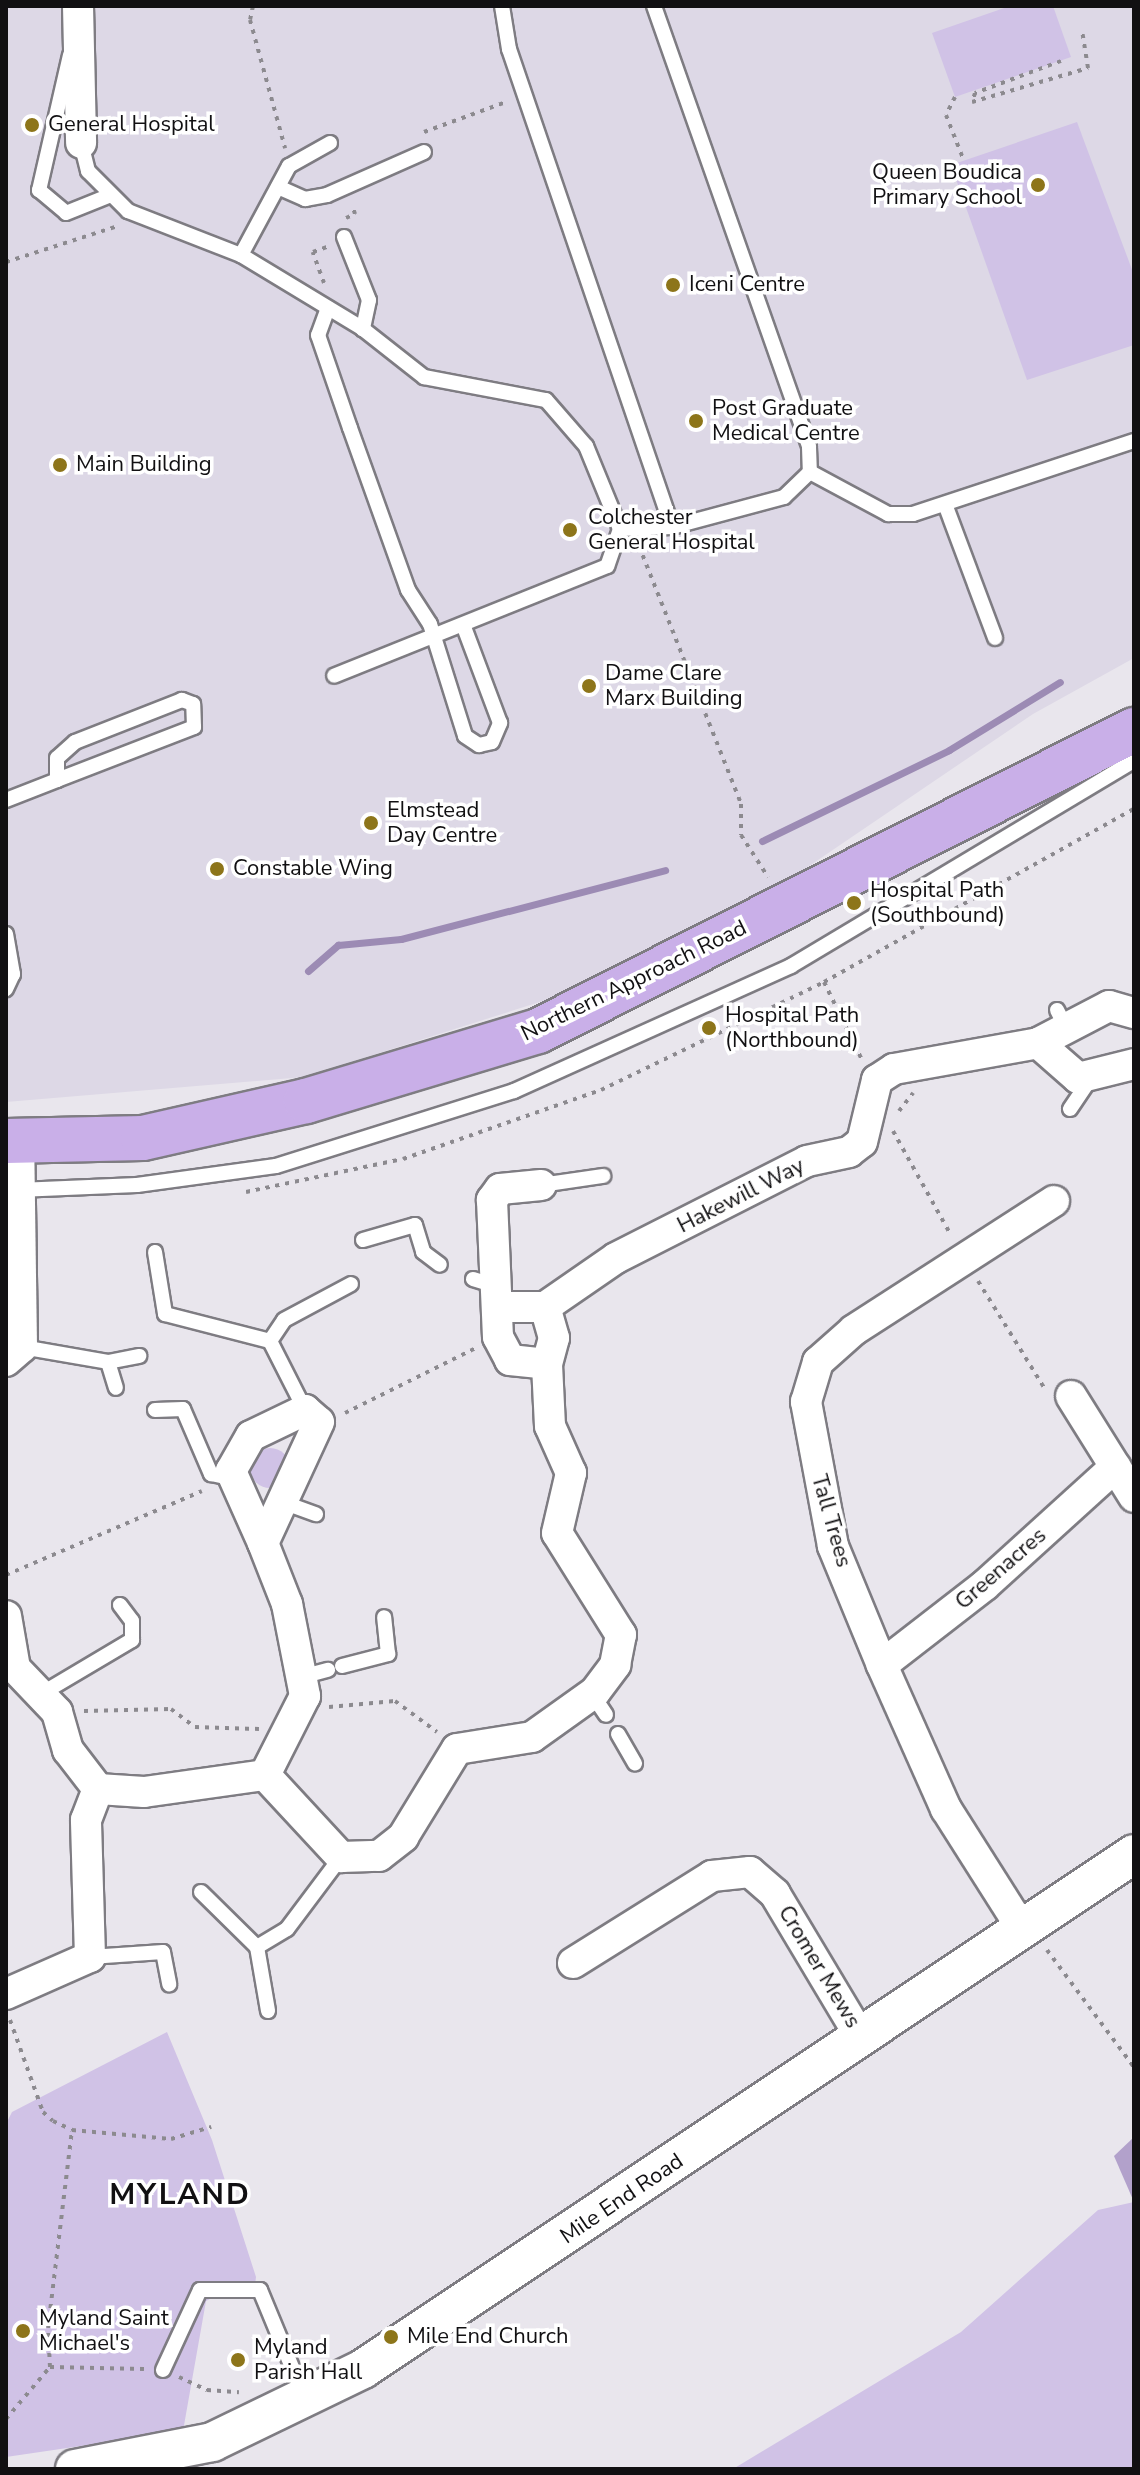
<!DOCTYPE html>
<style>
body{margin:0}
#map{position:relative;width:1140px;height:2475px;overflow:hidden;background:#e9e6ed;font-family:"Nunito Sans",sans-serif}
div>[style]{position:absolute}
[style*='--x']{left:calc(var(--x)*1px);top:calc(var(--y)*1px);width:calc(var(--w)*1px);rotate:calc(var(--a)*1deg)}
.built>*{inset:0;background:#ddd8e6}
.green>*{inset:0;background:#d0c2e6}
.round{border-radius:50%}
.forest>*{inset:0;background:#b2a1cb}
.stream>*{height:7px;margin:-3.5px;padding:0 3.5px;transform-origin:3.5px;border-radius:3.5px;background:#9c8bb4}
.path>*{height:4px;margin-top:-2px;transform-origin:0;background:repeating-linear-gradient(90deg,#8c8a8f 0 4px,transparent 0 10px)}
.roads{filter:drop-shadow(2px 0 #7e7c82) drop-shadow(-2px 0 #7e7c82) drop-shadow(0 2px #7e7c82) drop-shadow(0 -2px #7e7c82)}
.service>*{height:14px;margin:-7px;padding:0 7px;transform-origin:7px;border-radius:7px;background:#fff}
.minor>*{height:30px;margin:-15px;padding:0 15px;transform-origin:15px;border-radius:15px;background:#fff}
.tertiary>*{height:38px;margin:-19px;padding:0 19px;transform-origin:19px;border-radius:19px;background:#fff}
.primary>*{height:44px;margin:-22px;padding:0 22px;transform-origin:22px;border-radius:22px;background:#c9afe8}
.dots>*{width:22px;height:22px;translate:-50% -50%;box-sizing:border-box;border:4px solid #fff;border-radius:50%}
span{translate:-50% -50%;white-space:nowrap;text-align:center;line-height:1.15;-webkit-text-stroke:7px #fff;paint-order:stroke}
.poi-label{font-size:22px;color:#111012}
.left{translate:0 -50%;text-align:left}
.right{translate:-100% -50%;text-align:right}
.street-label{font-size:22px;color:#111012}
.district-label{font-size:30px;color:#111012;font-weight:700;letter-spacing:2px}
.frame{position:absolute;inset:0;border:8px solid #111012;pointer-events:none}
</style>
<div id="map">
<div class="built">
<div style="clip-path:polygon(6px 6px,1134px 6px,1134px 658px,1033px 714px,756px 902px,549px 999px,304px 1077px,6px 1102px)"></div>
</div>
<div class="green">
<div style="clip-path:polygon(1010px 6px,1053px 6px,1071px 57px,955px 97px,932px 33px)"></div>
<div style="clip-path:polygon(1077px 122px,1134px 275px,1134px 345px,1027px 380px,951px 165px)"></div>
<div class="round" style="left:250px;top:1448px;width:40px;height:40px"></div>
<div style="clip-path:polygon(167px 2032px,212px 2140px,256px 2277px,254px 2293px,225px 2291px,206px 2301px,183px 2431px,6px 2457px,6px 2124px,12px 2112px)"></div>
<div style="clip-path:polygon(1134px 2202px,1134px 2469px,733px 2469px,961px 2332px,1098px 2210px)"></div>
</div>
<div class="forest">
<div style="clip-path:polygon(1134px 2137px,1134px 2202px,1114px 2156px)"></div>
</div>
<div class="stream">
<div style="--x:762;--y:841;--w:208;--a:-25.9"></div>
<div style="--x:949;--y:750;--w:130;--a:-31.5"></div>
<div style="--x:308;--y:971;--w:40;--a:-41"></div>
<div style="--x:338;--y:945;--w:63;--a:-5.4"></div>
<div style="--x:401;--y:939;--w:273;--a:-14.6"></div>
</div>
<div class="path">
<div style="--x:253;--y:6;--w:14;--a:102"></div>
<div style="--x:250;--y:20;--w:133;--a:74.7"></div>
<div style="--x:1061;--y:61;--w:92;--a:159.6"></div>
<div style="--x:975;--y:93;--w:9;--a:108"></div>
<div style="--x:972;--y:102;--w:121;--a:-16.3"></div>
<div style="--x:1088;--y:68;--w:38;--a:-99"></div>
<div style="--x:955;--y:97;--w:20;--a:117"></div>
<div style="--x:946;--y:115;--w:49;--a:68.6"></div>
<div style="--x:424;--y:132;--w:87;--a:-20.1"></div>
<div style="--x:346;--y:218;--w:10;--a:-24"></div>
<div style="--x:355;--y:214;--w:9;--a:-108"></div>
<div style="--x:6;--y:262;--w:118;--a:-17.8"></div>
<div style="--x:324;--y:283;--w:33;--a:-110"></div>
<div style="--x:313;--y:252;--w:15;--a:-20"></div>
<div style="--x:639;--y:546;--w:277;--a:68.4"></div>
<div style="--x:741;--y:804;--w:31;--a:90"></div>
<div style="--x:741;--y:835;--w:50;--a:57.3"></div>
<div style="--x:824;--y:982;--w:87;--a:64"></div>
<div style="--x:899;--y:1111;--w:23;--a:-52"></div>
<div style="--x:893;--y:1131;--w:119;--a:60.9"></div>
<div style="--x:246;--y:1192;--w:160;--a:-11.9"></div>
<div style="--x:403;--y:1159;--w:210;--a:-19.2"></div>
<div style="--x:601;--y:1090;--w:248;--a:-25.8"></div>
<div style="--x:824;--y:982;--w:355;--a:-29.2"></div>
<div style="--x:978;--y:1281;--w:127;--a:58.2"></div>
<div style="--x:345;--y:1413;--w:146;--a:-26.4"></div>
<div style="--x:6;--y:1575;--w:213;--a:-23.2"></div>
<div style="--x:329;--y:1707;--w:66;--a:-5.2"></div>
<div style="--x:395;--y:1701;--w:52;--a:36.4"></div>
<div style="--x:84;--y:1711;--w:87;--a:-1.3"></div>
<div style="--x:171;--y:1709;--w:30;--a:37"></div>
<div style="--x:195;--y:1727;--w:64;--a:1.8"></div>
<div style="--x:1047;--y:1950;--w:146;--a:53.4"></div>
<div style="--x:10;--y:2020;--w:98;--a:70.3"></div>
<div style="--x:43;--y:2112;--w:13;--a:42"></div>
<div style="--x:53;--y:2121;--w:21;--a:25"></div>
<div style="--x:72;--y:2130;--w:99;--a:5.2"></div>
<div style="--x:171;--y:2139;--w:42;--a:-16.7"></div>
<div style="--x:50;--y:2367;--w:94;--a:1.2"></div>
<div style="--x:179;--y:2377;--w:31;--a:25"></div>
<div style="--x:207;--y:2390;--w:32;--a:4"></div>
<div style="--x:6;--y:2419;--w:68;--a:-49.8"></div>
<div style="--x:50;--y:2367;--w:39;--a:-93"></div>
<div style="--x:48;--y:2328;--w:199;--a:-83.1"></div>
</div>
<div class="roads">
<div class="service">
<div style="--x:502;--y:6;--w:44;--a:80.8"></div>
<div style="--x:509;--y:49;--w:505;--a:71.17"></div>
<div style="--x:672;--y:527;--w:116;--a:-15"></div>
<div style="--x:784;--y:497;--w:36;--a:-44"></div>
<div style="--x:810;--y:472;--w:89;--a:28.3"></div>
<div style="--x:888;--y:514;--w:25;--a:0"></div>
<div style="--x:913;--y:514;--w:233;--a:-18.3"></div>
<div style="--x:654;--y:6;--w:467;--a:70.6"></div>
<div style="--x:809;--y:447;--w:25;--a:88"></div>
<div style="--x:70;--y:55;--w:139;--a:102.9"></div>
<div style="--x:39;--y:190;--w:35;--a:40"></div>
<div style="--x:66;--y:213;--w:45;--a:-22"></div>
<div style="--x:81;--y:143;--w:29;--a:76"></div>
<div style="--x:88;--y:171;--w:57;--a:45"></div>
<div style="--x:128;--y:211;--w:121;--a:21.3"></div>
<div style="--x:241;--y:255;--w:143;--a:31.2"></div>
<div style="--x:363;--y:329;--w:78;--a:38.2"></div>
<div style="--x:424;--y:377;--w:124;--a:10.7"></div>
<div style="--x:546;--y:400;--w:61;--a:49"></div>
<div style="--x:586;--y:446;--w:90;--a:67.7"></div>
<div style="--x:620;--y:529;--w:39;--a:109"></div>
<div style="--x:607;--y:566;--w:294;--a:158.1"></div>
<div style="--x:278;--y:187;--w:30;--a:24"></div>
<div style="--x:305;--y:199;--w:22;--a:-10"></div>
<div style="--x:327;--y:195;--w:106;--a:-23.9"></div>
<div style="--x:344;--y:237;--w:68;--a:68.4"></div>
<div style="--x:369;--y:300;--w:30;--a:102"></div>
<div style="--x:241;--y:255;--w:101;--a:-61.7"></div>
<div style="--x:289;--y:166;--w:47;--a:-29.3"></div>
<div style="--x:328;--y:308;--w:29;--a:110"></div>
<div style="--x:318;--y:335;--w:98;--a:71"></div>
<div style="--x:350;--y:428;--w:172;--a:70.3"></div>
<div style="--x:408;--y:590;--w:40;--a:57.1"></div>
<div style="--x:430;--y:624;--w:117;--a:72.6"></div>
<div style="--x:465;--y:736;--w:17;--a:33"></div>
<div style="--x:479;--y:745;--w:13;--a:-13"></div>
<div style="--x:492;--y:742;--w:21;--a:-67"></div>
<div style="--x:500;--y:723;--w:103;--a:-110.6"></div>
<div style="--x:945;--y:504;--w:143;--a:69.5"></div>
<div style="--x:620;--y:529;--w:52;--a:-2.2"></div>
<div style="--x:6;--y:800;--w:55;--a:-21.4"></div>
<div style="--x:57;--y:780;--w:147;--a:-21.1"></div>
<div style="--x:194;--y:727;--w:23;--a:-92"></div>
<div style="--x:193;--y:704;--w:12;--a:-160"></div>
<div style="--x:182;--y:700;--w:115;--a:158.6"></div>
<div style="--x:75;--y:742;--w:24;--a:138"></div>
<div style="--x:57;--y:758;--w:22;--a:90"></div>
<div style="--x:6;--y:934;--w:41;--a:80.1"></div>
<div style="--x:13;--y:974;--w:17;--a:115"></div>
<div style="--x:1057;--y:1010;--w:18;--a:63"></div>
<div style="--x:1070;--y:1109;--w:37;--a:-56"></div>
<div style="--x:541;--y:1185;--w:63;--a:-8.3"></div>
<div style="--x:18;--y:1190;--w:119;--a:-2.4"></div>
<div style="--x:137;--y:1185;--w:140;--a:-7.8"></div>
<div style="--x:276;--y:1166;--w:250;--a:-17.5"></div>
<div style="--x:514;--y:1091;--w:304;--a:-24.3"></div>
<div style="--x:791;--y:966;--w:400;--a:-30.9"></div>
<div style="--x:363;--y:1240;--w:54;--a:-16.1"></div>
<div style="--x:415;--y:1225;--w:28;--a:73"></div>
<div style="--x:423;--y:1252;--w:21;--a:37"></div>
<div style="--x:155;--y:1252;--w:63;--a:80.8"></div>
<div style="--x:165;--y:1314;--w:108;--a:14.4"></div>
<div style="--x:270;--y:1341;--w:77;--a:63.1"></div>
<div style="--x:473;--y:1279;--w:24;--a:17"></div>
<div style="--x:270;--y:1341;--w:25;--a:-56"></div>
<div style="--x:284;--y:1320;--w:76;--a:-28.2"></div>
<div style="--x:22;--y:1347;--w:87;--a:9.9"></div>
<div style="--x:108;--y:1362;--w:32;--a:-11"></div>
<div style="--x:108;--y:1362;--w:27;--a:73"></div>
<div style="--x:155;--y:1410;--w:28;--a:-2"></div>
<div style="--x:183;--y:1409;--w:71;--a:66.7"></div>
<div style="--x:211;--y:1474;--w:19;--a:12"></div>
<div style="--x:285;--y:1503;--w:33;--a:20"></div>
<div style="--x:342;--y:1666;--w:48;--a:-14.6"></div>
<div style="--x:388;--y:1654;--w:37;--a:-96"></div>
<div style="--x:301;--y:1677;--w:28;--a:-15"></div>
<div style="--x:41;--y:1694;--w:106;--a:-30.7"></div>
<div style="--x:132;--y:1640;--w:19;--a:-90"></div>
<div style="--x:132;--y:1621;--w:20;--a:-127"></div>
<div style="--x:592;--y:1694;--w:25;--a:56"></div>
<div style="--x:618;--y:1734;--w:34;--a:60"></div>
<div style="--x:201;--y:1892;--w:78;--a:44.5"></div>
<div style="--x:257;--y:1947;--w:35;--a:-31"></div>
<div style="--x:287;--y:1929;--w:90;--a:-53.1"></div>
<div style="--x:257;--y:1947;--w:65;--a:80.2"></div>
<div style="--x:90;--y:1957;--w:73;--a:-3.9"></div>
<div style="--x:163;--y:1952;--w:33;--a:79"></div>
<div style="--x:163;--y:2370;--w:88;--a:-65.2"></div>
<div style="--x:200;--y:2290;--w:60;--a:0"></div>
<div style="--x:260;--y:2290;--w:115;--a:67.5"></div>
</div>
<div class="minor">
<div style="--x:78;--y:6;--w:137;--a:88.7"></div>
<div style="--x:1038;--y:1043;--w:53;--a:41.2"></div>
<div style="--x:1078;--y:1078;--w:58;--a:-14"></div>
<div style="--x:541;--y:1185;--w:41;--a:174.4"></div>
<div style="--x:500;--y:1189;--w:14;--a:126"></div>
<div style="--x:492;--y:1200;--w:137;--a:87.5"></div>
<div style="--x:498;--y:1337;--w:26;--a:62"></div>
<div style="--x:510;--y:1360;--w:37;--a:6"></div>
<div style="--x:502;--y:1307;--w:43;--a:0"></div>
<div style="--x:545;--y:1307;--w:86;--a:-34.6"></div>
<div style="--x:616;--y:1258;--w:214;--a:-26.9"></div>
<div style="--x:807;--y:1161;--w:43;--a:-12.1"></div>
<div style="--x:849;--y:1152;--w:16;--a:-38"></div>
<div style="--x:862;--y:1142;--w:64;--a:-76.4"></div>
<div style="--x:877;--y:1080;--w:20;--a:-33"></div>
<div style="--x:894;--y:1069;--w:146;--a:-10.2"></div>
<div style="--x:1038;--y:1043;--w:80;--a:-27.5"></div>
<div style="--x:1109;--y:1006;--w:26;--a:16"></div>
<div style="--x:6;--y:1361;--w:21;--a:-41"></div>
<div style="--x:22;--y:1347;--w:205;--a:-90.8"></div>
<div style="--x:1071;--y:1396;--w:119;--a:58"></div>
<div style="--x:263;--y:1543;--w:79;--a:-114"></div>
<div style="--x:231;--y:1471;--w:40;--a:-60.3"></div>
<div style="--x:251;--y:1436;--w:60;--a:-25.7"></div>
<div style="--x:305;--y:1410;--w:18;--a:41"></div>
<div style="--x:319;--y:1422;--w:133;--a:114.8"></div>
<div style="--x:263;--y:1543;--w:66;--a:68.5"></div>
<div style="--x:287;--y:1604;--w:94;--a:78.9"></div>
<div style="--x:305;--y:1696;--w:89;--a:116.9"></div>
<div style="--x:6;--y:1616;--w:53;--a:80.2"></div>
<div style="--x:15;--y:1668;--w:61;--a:46.3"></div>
<div style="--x:57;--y:1712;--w:40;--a:74"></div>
<div style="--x:68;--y:1750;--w:49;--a:52.4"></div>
<div style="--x:98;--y:1789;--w:46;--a:3.7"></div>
<div style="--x:144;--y:1792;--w:122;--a:-8"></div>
<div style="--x:265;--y:1775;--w:112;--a:47.2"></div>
<div style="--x:341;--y:1857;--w:38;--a:-2"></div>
<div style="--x:379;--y:1856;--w:31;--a:-38"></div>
<div style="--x:403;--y:1837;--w:103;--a:-58.5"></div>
<div style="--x:457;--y:1749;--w:76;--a:-9.1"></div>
<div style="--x:532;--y:1737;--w:77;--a:-35.5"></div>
<div style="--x:595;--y:1692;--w:34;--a:-53"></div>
<div style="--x:615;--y:1665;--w:31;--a:-79"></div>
<div style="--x:621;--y:1635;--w:120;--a:-122.1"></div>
<div style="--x:557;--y:1533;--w:62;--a:-76.9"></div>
<div style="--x:571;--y:1473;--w:51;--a:-114.1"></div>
<div style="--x:550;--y:1426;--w:62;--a:-92.8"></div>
<div style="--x:547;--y:1364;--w:27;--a:-75"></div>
<div style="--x:554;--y:1338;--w:32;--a:-106"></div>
<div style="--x:882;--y:1665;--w:130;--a:-37.8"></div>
<div style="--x:985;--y:1585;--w:176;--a:-42.2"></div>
<div style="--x:1021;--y:1927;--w:140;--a:-122.4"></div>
<div style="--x:946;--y:1809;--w:158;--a:-114"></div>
<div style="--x:882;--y:1665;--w:129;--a:-112.4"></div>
<div style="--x:833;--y:1546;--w:147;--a:-100.6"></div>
<div style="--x:806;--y:1402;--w:42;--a:-73.3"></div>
<div style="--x:818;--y:1362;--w:48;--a:-41.6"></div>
<div style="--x:854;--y:1330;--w:238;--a:-32.8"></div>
<div style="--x:573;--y:1963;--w:164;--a:-32"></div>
<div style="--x:712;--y:1876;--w:38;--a:-6"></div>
<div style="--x:750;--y:1872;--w:33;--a:41"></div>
<div style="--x:775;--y:1894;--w:165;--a:59.1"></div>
<div style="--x:6;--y:1994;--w:92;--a:-23.8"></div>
<div style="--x:90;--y:1957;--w:137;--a:-91.7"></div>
<div style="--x:86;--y:1820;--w:33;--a:-69"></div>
</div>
<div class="tertiary">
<div style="--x:75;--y:2469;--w:140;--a:-11.1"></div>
<div style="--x:212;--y:2442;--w:168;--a:-25.8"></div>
<div style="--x:363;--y:2369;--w:927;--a:-33.74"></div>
</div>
<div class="primary">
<div style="--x:6;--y:1141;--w:137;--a:-1.3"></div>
<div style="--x:143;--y:1138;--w:167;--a:-12.8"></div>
<div style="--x:306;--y:1101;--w:242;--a:-16.8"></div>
<div style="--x:538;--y:1031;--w:668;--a:-26.8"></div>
</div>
</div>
<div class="dots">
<div style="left:32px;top:125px;background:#8d751a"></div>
<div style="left:1038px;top:185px;background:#8d751a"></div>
<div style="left:673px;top:285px;background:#8d751a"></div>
<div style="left:696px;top:421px;background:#8d751a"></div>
<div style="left:60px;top:465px;background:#8d751a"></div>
<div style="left:570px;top:530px;background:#8d751a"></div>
<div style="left:589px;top:686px;background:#8d751a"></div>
<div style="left:371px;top:823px;background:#8d751a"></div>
<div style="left:217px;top:869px;background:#8d751a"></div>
<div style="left:854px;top:903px;background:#8d751a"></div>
<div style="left:709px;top:1028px;background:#8d751a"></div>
<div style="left:23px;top:2331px;background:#8d751a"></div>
<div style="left:391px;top:2337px;background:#8d751a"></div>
<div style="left:238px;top:2360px;background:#8d751a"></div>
</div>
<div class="poi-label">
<span class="left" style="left:48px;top:125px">General Hospital</span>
<span class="right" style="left:1022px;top:185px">Queen Boudica<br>Primary School</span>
<span class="left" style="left:689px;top:285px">Iceni Centre</span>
<span class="left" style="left:712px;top:421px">Post Graduate<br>Medical Centre</span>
<span class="left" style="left:76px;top:465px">Main Building</span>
<span class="left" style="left:588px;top:530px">Colchester<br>General Hospital</span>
<span class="left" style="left:605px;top:686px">Dame Clare<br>Marx Building</span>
<span class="left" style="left:387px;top:823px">Elmstead<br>Day Centre</span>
<span class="left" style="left:233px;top:869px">Constable Wing</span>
<span class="left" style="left:870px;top:903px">Hospital Path<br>(Southbound)</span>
<span class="left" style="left:725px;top:1028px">Hospital Path<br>(Northbound)</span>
<span class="left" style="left:39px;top:2331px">Myland Saint<br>Michael's</span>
<span class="left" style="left:407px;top:2337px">Mile End Church</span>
<span class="left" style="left:254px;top:2360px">Myland<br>Parish Hall</span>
</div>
<div class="street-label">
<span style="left:634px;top:981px;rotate:-26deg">Northern Approach Road</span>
<span style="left:741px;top:1196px;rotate:-27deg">Hakewill Way</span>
<span style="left:831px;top:1521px;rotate:74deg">Tall Trees</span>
<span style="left:1001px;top:1569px;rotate:-41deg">Greenacres</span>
<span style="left:819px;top:1967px;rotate:59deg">Cromer Mews</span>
<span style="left:622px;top:2199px;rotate:-34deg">Mile End Road</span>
</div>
<div class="district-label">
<span style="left:180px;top:2195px">MYLAND</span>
</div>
<div class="frame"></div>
</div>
